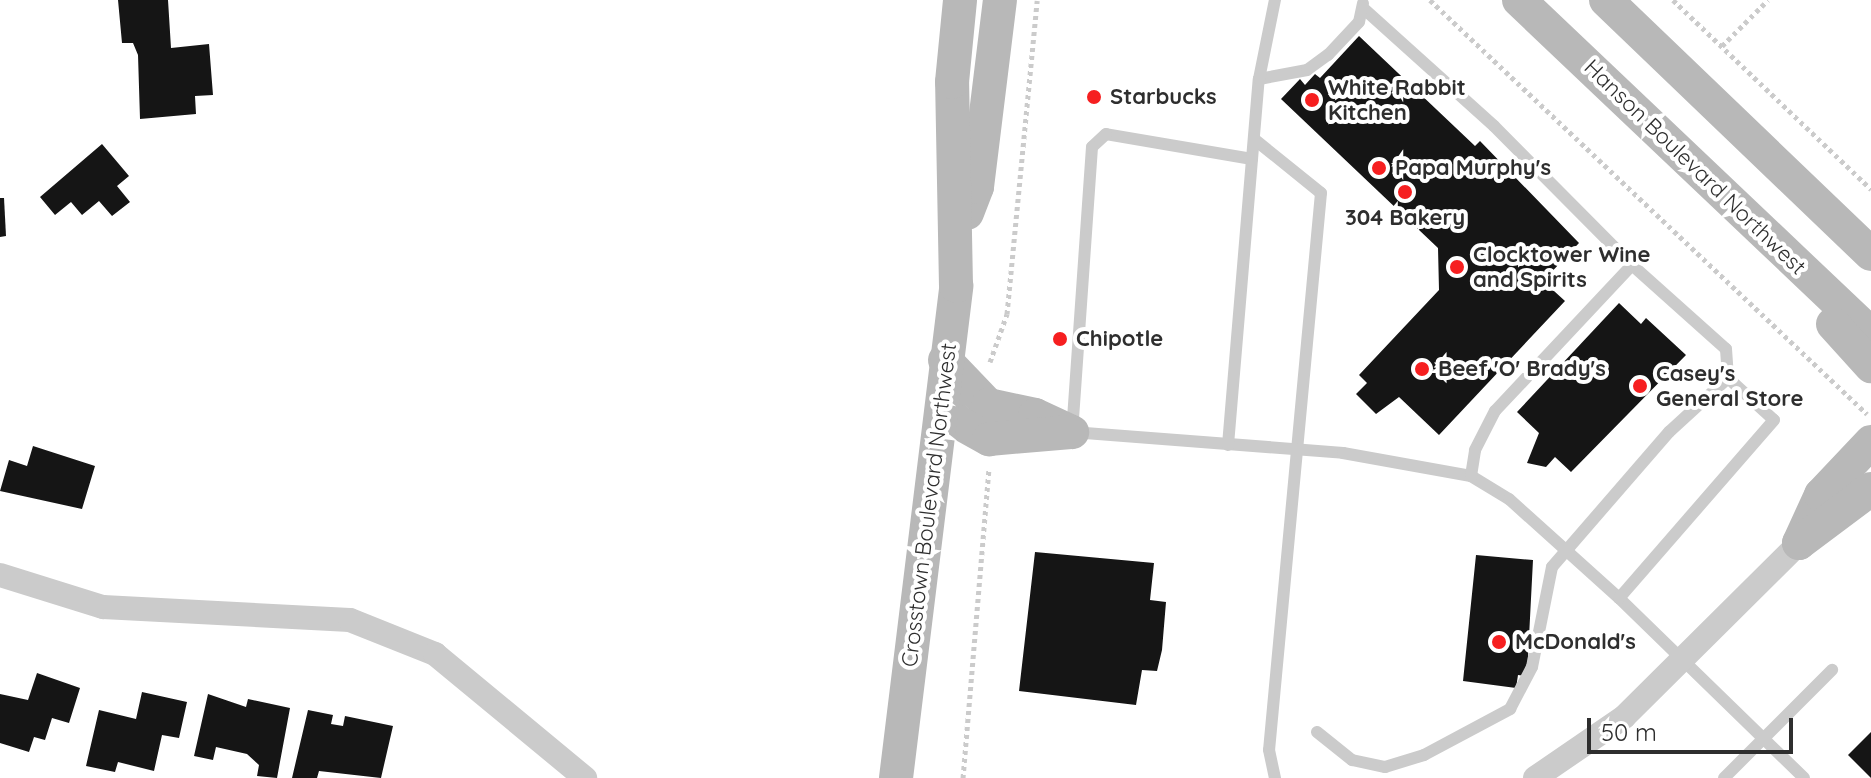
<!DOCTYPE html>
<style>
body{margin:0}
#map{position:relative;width:1871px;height:778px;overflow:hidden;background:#fff;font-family:Quicksand,sans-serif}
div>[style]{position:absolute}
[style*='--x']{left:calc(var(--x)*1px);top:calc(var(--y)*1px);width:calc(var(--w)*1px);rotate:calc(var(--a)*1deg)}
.building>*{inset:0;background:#151515}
.path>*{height:5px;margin-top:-2.5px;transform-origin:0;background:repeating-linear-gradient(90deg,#cbcbcb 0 4px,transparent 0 8px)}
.lane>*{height:12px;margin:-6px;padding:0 6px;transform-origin:6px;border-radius:6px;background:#cbcbcb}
.street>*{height:24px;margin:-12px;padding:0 12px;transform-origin:12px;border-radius:12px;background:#cbcbcb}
.secondary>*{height:34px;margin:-17px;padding:0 17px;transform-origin:17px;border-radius:17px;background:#b8b8b8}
.dots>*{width:22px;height:22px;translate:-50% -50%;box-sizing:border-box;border:4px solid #fff;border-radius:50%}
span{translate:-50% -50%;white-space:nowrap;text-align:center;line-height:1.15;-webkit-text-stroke:8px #fff;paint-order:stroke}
.poi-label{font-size:22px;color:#2e2e2e;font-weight:700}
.left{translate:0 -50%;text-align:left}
.street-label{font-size:22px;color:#2e2e2e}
.scale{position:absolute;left:1587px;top:718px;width:206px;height:36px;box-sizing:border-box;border:4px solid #2e2e2e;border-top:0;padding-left:10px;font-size:24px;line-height:28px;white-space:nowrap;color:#2e2e2e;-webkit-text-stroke:6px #fff;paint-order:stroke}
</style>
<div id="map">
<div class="building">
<div style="clip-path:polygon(118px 0,168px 0,171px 48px,209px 44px,213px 95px,195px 96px,196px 114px,140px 119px,138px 55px,133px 43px,122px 43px)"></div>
<div style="clip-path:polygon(1359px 36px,1475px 146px,1480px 141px,1579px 243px,1543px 281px,1565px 301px,1439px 435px,1399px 397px,1376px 414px,1356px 394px,1367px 383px,1359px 375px,1439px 290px,1438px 248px,1281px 99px,1300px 79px,1305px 85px,1315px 74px,1320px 78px)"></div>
<div style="clip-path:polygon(102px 144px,129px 176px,117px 186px,130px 202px,112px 216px,99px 201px,82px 215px,71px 202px,55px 215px,40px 197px)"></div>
<div style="clip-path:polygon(0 198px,4px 198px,6px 236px,0 237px)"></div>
<div style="clip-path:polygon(1619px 303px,1641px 324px,1646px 318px,1686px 355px,1571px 472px,1555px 457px,1546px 467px,1527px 463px,1539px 433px,1517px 412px)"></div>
<div style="clip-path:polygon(33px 446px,95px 466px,82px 509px,0 491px,9px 460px,27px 466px)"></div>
<div style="clip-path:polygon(1035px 552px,1154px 563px,1150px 600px,1166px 602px,1162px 650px,1157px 671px,1142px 670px,1136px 705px,1019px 691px)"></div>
<div style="clip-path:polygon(1476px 555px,1533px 560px,1527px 676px,1518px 675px,1516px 688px,1463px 681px)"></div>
<div style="clip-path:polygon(37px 673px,80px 688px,69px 723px,52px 718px,45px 740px,34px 737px,29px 752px,0 743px,0 694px,28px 700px)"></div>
<div style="clip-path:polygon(142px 692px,187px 702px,179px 738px,162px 735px,154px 771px,118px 762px,115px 772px,86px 766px,99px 710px,136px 719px)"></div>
<div style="clip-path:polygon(208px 694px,246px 707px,248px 699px,290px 708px,277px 778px,257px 776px,259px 765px,247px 754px,216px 747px,213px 760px,194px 756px)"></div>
<div style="clip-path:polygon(308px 710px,333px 715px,331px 724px,343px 726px,345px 716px,393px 726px,381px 778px,319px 771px,317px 778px,292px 778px)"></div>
<div style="clip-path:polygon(1871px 732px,1871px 778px,1848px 755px)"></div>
</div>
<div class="path">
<div style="--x:1430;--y:0;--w:602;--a:43.45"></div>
<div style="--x:1673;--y:0;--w:274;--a:43.7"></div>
<div style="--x:1722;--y:46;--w:65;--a:-45"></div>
<div style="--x:990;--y:362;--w:51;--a:-70.5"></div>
<div style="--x:1007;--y:314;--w:315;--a:-84.5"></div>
<div style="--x:963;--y:778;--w:311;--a:-85.2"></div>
</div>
<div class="lane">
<div style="--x:1363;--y:8;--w:176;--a:42"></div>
<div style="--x:1494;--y:126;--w:196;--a:45.2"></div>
<div style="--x:1259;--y:79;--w:49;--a:-10.6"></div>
<div style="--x:1307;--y:70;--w:26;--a:-36"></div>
<div style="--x:1328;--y:55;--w:45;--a:-46.8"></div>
<div style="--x:1359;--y:22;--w:19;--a:-78"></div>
<div style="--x:1254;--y:139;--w:86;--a:38.9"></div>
<div style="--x:1321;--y:193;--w:559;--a:95.33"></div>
<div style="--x:1269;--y:750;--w:29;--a:78"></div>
<div style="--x:1252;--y:159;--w:148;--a:-170.3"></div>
<div style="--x:1106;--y:134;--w:19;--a:137"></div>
<div style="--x:1092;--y:147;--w:286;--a:94"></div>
<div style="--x:1072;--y:432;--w:272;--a:4.4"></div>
<div style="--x:1343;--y:453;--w:130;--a:10.2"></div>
<div style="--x:1471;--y:476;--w:44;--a:31.2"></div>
<div style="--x:1509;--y:499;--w:148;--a:42"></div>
<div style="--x:1619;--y:598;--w:258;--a:44.2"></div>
<div style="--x:1228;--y:445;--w:367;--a:-85.2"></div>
<div style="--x:1259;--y:79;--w:81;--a:-78.6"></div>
<div style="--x:1471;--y:476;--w:26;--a:-81"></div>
<div style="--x:1475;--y:450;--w:44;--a:-62.9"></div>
<div style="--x:1495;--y:411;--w:200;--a:-46.8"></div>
<div style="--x:1632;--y:265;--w:126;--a:41.8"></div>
<div style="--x:1726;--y:349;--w:29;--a:86"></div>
<div style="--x:1317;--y:732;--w:45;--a:38.7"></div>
<div style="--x:1352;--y:760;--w:34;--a:12"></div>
<div style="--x:1385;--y:767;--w:41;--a:-17.1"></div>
<div style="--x:1424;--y:755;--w:98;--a:-28.1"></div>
<div style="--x:1510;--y:709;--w:47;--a:-62.4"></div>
<div style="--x:1532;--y:667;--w:102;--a:-78.7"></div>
<div style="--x:1552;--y:567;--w:179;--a:-49.1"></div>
<div style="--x:1669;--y:432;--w:80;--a:-42.5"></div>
<div style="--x:1728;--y:378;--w:62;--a:42.4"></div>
<div style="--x:1774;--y:420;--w:236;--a:131"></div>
<div style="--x:1724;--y:778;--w:153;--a:-45"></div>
</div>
<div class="street">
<div style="--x:0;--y:575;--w:108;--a:17.3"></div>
<div style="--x:103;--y:607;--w:247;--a:3"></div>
<div style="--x:350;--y:620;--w:92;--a:21.8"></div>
<div style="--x:435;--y:654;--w:195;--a:39.6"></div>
<div style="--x:1535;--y:778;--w:108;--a:-34.4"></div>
<div style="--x:1624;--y:717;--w:247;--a:-44.8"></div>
</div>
<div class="secondary">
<div style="--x:1519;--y:0;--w:485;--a:43.5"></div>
<div style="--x:1606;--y:0;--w:367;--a:43.8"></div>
<div style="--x:967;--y:213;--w:28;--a:-69"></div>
<div style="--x:977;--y:187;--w:188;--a:-83"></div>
<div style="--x:1833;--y:324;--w:57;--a:47.9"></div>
<div style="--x:945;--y:360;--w:62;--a:46.3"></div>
<div style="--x:988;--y:405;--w:48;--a:12"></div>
<div style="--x:1035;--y:415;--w:41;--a:24.7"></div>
<div style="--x:943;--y:403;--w:22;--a:54"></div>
<div style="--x:956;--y:421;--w:38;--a:29"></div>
<div style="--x:989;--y:439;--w:82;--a:-4.9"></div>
<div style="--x:1799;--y:543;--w:53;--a:-65.4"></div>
<div style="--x:1821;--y:495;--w:73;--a:-46.7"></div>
<div style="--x:1799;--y:543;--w:90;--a:-36.9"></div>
<div style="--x:896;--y:778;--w:496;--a:-83"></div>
<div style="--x:956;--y:286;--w:204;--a:-91.1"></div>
<div style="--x:952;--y:82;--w:82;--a:-84.4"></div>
</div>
<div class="dots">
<div style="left:1094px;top:97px;background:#f61f20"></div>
<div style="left:1312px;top:100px;background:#f61f20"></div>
<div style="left:1379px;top:168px;background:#f61f20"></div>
<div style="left:1405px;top:192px;background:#f61f20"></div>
<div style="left:1457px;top:267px;background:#f61f20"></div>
<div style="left:1060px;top:339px;background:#f61f20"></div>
<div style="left:1422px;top:369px;background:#f61f20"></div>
<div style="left:1640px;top:386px;background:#f61f20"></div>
<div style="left:1499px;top:642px;background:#f61f20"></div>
</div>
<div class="poi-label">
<span class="left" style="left:1328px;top:100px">White Rabbit<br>Kitchen</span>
<span class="left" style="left:1110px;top:97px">Starbucks</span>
<span class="left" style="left:1395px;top:168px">Papa Murphy's</span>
<span style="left:1405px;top:218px">304 Bakery</span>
<span class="left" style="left:1473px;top:267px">Clocktower Wine<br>and Spirits</span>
<span class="left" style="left:1076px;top:339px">Chipotle</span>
<span class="left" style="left:1438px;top:369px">Beef 'O' Brady's</span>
<span class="left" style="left:1656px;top:386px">Casey's<br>General Store</span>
<span class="left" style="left:1515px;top:642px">McDonald's</span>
</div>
<div class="street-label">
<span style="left:1695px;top:167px;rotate:44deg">Hanson Boulevard Northwest</span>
<span style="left:929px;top:505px;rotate:-83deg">Crosstown Boulevard Northwest</span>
</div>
<div class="scale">50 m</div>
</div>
